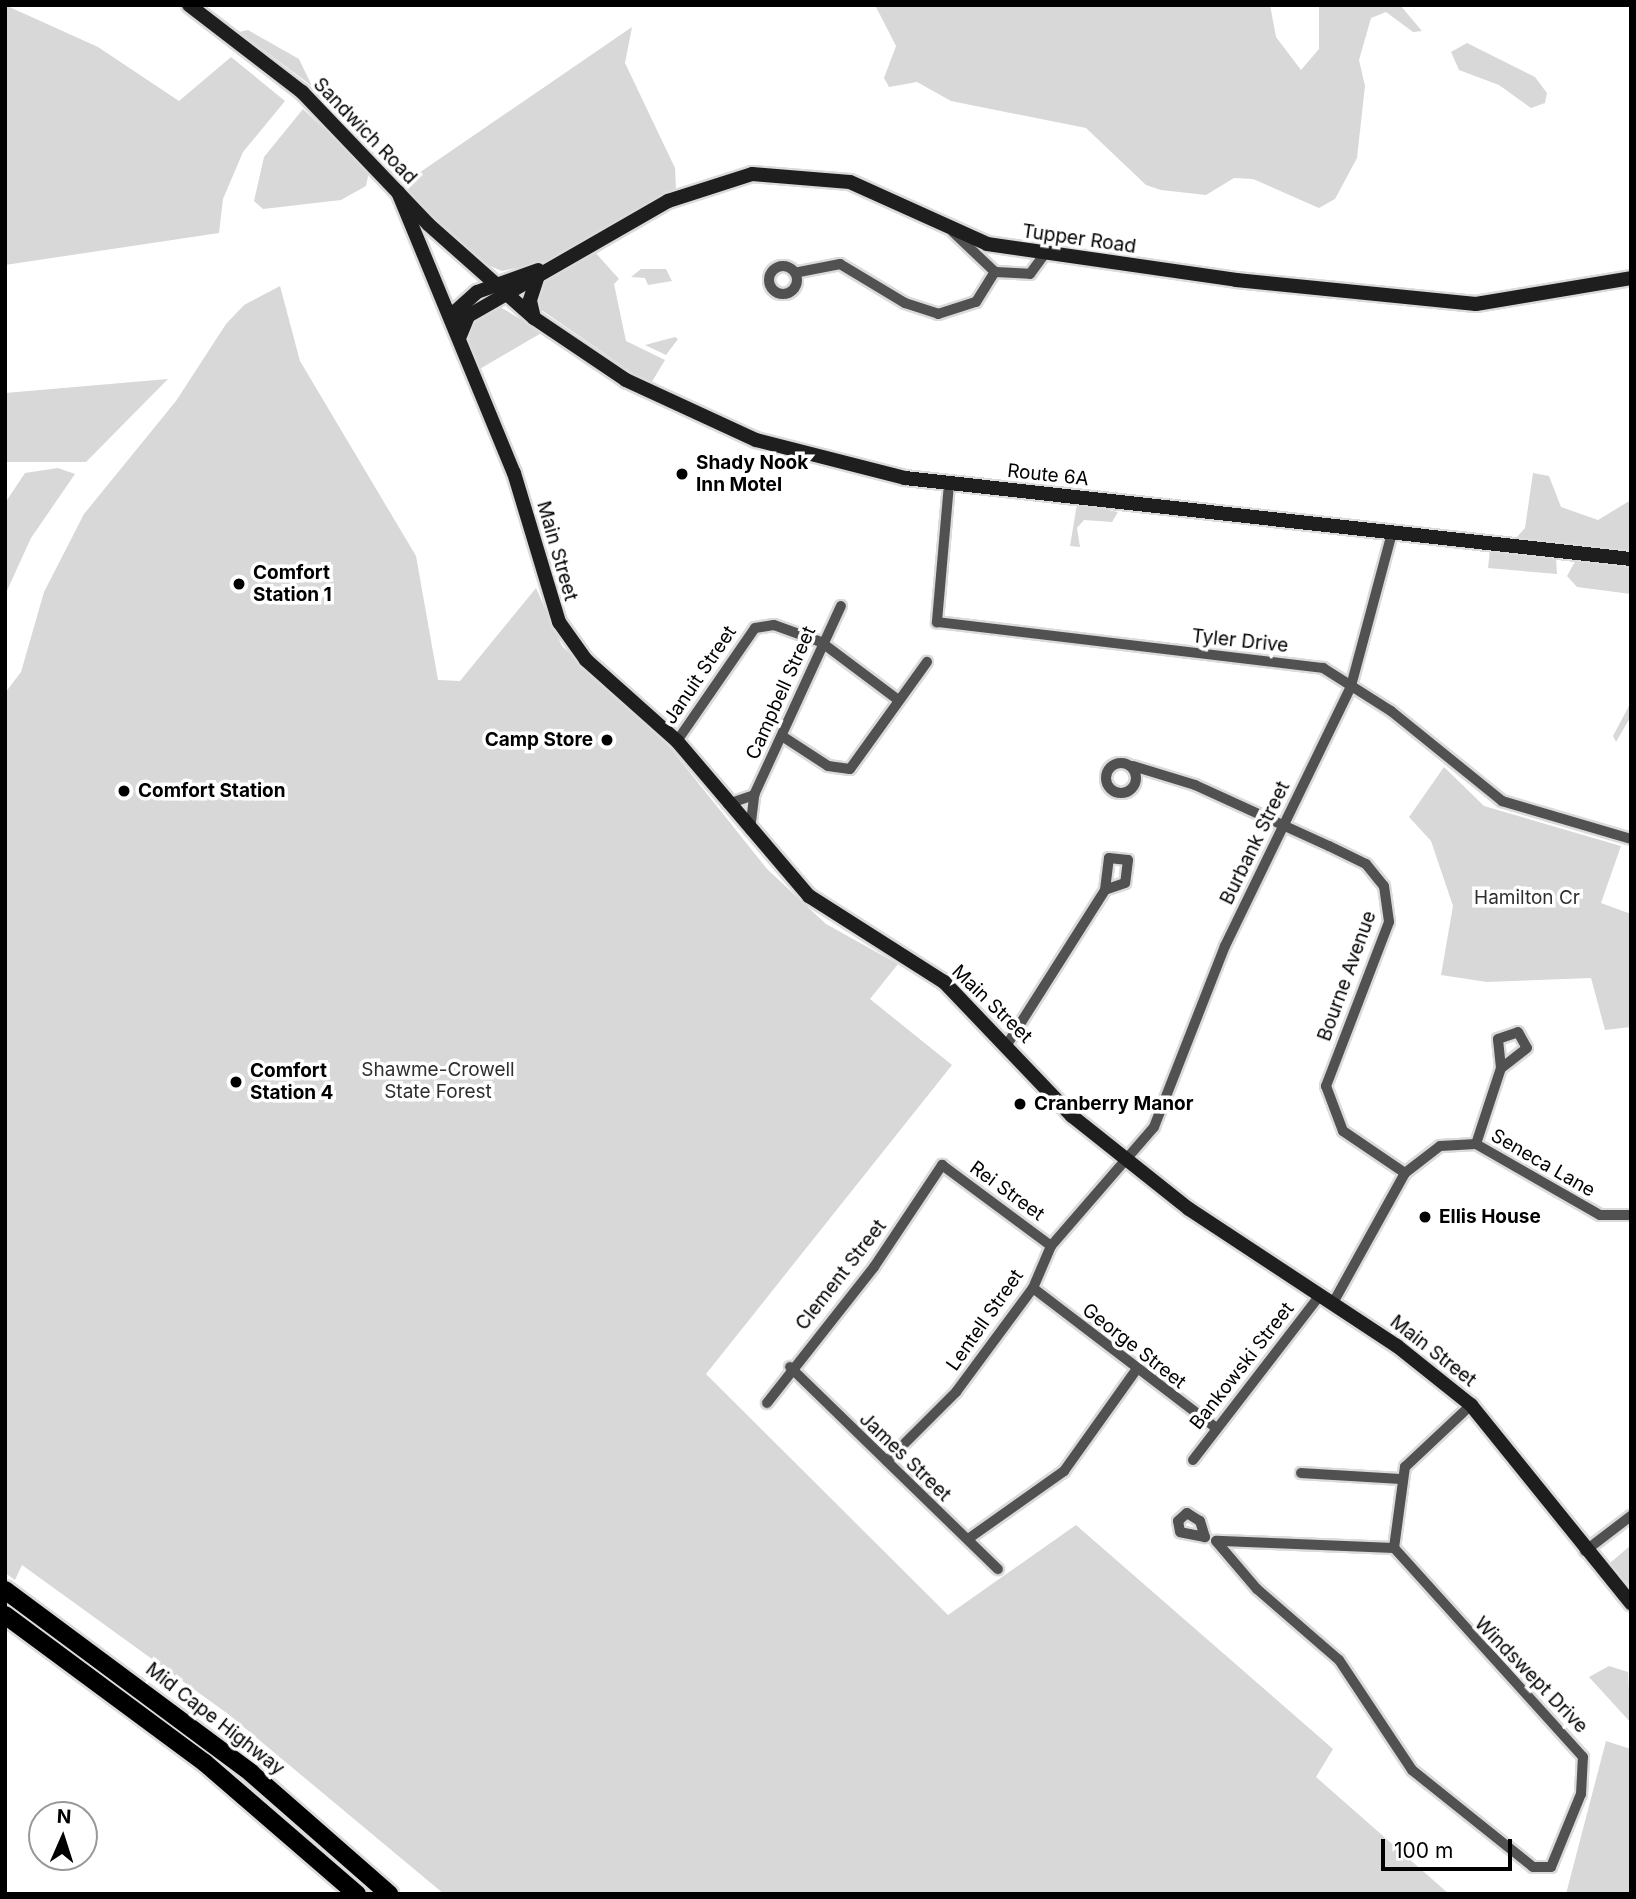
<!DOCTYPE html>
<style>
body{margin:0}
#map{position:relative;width:1636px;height:1899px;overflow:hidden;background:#fff;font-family:Inter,sans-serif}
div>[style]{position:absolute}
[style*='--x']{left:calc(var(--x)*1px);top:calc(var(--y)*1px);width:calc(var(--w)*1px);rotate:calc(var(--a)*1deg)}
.green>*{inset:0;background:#d8d8d8}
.roads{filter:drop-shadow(2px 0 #dbdbdb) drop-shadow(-2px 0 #dbdbdb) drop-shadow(0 2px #dbdbdb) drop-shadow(0 -2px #dbdbdb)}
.minor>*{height:10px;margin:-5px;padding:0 5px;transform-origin:5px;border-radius:5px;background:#515151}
.minor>.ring{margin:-5px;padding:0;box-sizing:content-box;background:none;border:10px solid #515151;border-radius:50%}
.secondary>*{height:14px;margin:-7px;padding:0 7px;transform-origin:7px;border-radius:7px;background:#1e1e1e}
.motorway>*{height:18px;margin:-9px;padding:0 9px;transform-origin:9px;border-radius:9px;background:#000}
.dots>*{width:19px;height:19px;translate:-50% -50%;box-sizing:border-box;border:4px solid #fff;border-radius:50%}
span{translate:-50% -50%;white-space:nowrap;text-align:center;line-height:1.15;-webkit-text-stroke:7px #fff;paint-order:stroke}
.street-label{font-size:19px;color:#000}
.poi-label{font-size:19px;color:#000;font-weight:700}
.left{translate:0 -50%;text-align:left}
.right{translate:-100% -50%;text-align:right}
.park-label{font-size:19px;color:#2f2f2f}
.frame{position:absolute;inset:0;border:7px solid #000;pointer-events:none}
.north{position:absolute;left:28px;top:1801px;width:70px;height:70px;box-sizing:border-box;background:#fff;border:2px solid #999;border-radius:50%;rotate:3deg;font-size:19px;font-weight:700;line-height:28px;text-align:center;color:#000}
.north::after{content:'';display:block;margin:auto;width:24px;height:32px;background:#000;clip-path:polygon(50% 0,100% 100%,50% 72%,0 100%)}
.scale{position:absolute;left:1381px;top:1839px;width:131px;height:32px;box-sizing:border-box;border:4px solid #000;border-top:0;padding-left:9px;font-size:21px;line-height:24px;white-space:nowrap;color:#000;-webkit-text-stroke:5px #fff;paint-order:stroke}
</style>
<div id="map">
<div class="green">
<div style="clip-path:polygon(5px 5px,98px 47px,179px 101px,231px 57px,285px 101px,243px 152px,223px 199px,219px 233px,5px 265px)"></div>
<div style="clip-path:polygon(875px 5px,1270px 5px,1276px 37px,1301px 70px,1319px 49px,1319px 5px,1400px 5px,1422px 31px,1413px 32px,1386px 12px,1371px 18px,1359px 60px,1365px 86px,1357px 158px,1335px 199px,1319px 208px,1253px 179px,1234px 178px,1206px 195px,1161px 190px,1146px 185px,1086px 128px,951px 101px,917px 82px,889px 87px,884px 78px,896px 46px)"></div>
<div style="clip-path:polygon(632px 27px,625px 63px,675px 168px,676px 189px,552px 260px,502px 271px,478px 261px,400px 186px)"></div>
<div style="clip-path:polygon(248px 30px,299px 59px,312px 86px,239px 32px)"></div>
<div style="clip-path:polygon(1467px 43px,1535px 77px,1547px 93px,1545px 103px,1531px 108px,1499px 85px,1459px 70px,1451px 52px)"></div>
<div style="clip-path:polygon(303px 109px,369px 171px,366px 186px,341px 200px,263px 209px,254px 201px,264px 157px)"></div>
<div style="clip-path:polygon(594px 251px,619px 279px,614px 284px,626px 341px,665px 360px,650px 385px,537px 307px,543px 279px)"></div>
<div style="clip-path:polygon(641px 269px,666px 269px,672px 281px,648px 285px,645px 278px,631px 277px)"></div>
<div style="clip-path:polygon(280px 286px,300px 361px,416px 556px,438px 680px,460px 681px,536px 588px,562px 646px,672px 750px,767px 869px,826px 924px,898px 964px,870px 999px,952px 1065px,706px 1374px,948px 1615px,1076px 1525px,1333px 1749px,1316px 1777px,1449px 1894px,444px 1894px,228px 1714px,22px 1565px,15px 1580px,5px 1573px,5px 693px,21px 672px,44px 592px,84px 514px,176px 401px,226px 324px,244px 305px)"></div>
<div style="clip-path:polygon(500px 307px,543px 332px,478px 370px,464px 333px,467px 324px)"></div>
<div style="clip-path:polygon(678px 339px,666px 355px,645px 345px,675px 337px)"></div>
<div style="clip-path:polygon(168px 379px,86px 462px,5px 462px,5px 393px)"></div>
<div style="clip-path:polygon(58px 468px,75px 474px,31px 538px,5px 595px,5px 503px,25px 473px)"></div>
<div style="clip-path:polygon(1533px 473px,1549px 476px,1561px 507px,1598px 520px,1631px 500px,1631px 551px,1516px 538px,1525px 528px)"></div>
<div style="clip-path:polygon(1077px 504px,1118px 512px,1112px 522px,1084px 520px,1077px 528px,1080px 547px,1070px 546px)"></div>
<div style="clip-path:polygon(1490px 550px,1556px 557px,1557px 574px,1488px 568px)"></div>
<div style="clip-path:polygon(1577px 558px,1631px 564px,1631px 594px,1577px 587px,1567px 576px)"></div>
<div style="clip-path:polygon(1631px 702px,1631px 716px,1616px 742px,1613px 736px)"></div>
<div style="clip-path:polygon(1444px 767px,1484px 806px,1621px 846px,1601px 903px,1631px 914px,1631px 1027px,1605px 1030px,1591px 978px,1487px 982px,1441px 975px,1453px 906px,1431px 841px,1409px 817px)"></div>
<div style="clip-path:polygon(1631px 1545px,1631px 1588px,1610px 1563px)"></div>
<div style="clip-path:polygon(1609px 1666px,1628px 1672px,1631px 1723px,1589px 1677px)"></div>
<div style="clip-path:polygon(1606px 1741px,1631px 1749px,1631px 1894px,1566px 1894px)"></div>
</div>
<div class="roads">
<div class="minor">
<div style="--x:953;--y:232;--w:58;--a:43.6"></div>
<div class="ring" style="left:769px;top:266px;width:18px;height:18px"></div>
<div style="--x:799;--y:272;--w:42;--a:-11"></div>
<div style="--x:840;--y:264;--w:76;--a:31"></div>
<div style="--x:905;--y:303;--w:35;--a:18"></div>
<div style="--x:938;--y:314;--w:40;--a:-18"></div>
<div style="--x:976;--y:302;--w:36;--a:-58"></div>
<div style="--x:995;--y:272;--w:35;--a:3"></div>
<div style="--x:1030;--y:274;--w:22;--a:-54"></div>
<div style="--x:949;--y:484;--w:139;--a:95"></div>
<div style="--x:937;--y:622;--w:389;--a:6.8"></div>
<div style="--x:1323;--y:668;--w:80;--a:32.3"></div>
<div style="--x:1391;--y:711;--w:143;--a:39"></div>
<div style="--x:1502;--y:801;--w:134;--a:16.4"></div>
<div style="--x:782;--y:736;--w:55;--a:33.1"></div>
<div style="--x:828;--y:766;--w:22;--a:8"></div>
<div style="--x:850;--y:769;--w:132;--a:-54.3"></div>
<div style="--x:677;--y:741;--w:137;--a:-55.4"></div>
<div style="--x:755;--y:628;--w:19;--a:-9"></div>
<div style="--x:774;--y:625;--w:50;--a:19.9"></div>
<div style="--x:821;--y:642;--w:95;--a:36.9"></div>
<div class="ring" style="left:1106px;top:763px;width:20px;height:20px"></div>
<div style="--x:1133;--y:766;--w:65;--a:17"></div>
<div style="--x:1195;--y:785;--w:147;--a:24.5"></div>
<div style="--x:1329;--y:846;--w:41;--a:25.9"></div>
<div style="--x:1366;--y:864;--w:28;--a:51"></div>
<div style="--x:1384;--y:886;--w:36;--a:82"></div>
<div style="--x:1389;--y:922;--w:176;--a:111"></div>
<div style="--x:1326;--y:1086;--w:48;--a:69.3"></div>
<div style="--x:1343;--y:1131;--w:75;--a:34.1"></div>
<div style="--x:1405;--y:1173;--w:149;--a:119"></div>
<div style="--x:728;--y:804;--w:28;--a:-19"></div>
<div style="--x:750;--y:830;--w:35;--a:-83"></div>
<div style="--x:754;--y:795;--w:208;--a:-65.3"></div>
<div style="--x:1008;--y:1043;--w:181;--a:-57.6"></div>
<div style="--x:1105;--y:890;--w:32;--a:-83"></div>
<div style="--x:1109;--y:858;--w:19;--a:6"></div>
<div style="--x:1128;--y:860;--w:23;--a:97"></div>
<div style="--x:1125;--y:883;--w:21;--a:161"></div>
<div style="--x:1476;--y:1144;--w:80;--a:-71.8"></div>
<div style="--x:1501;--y:1068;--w:29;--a:-96"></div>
<div style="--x:1498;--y:1039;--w:21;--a:-19"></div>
<div style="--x:1518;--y:1032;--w:18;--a:61"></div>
<div style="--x:1527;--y:1048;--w:33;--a:142"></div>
<div style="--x:1405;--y:1173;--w:44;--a:-37.6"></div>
<div style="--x:1440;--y:1146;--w:36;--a:-3"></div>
<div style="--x:1476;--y:1144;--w:143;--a:29.8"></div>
<div style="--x:1600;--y:1215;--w:31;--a:0"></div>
<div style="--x:1033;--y:1288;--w:229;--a:37.4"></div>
<div style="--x:790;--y:1367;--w:290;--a:44.2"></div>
<div style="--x:767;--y:1403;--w:173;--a:-51.8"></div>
<div style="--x:874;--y:1267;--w:123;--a:-56.3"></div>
<div style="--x:942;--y:1165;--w:136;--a:36.6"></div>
<div style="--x:1193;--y:1460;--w:208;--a:-52.4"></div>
<div style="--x:887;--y:1461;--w:98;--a:-45"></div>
<div style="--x:956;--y:1392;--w:129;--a:-53.5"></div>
<div style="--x:1033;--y:1288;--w:46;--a:-66.8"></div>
<div style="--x:1051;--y:1246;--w:157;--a:-49.1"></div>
<div style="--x:1154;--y:1127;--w:194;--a:-68.6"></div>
<div style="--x:1225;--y:946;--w:289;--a:-64.1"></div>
<div style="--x:1351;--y:686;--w:158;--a:-75"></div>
<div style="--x:1301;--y:1473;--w:99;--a:3.5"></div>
<div style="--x:1187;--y:1513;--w:15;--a:32"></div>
<div style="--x:1200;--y:1521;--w:17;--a:73"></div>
<div style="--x:1205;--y:1537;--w:25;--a:-169"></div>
<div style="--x:1180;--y:1532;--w:11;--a:-100"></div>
<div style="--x:1178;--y:1521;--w:12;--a:-42"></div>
<div style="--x:968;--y:1539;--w:118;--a:-35.3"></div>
<div style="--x:1064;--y:1471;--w:124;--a:-54.5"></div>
<div style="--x:1394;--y:1548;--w:178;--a:-177.7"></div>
<div style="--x:1216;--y:1541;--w:63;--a:49.5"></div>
<div style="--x:1257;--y:1589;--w:108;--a:40.9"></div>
<div style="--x:1339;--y:1660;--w:132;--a:56.4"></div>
<div style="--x:1412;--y:1770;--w:155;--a:38.7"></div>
<div style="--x:1533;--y:1867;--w:18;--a:0"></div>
<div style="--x:1551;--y:1867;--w:79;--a:-67.7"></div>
<div style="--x:1581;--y:1794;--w:37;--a:-87"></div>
<div style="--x:1583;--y:1757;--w:282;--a:-132.1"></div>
<div style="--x:1394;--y:1548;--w:82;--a:-82.3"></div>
<div style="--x:1405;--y:1467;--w:91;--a:-43.2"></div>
<div style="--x:1585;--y:1551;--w:58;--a:-37.3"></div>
</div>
<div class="secondary">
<div style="--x:189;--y:5;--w:143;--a:37.6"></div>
<div style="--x:302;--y:92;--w:182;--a:46.3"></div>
<div style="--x:428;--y:224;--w:142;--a:41.6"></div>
<div style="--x:534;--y:318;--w:111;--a:34"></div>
<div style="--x:626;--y:380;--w:143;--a:24.8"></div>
<div style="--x:756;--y:440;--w:154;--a:14.3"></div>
<div style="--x:905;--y:478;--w:731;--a:6.37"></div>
<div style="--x:398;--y:192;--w:304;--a:67.6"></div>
<div style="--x:514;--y:473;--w:156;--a:73.2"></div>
<div style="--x:559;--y:622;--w:47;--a:54.6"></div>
<div style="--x:586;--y:660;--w:122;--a:41.7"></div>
<div style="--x:677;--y:741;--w:204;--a:49.6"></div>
<div style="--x:809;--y:896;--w:160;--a:32.5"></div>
<div style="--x:944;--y:982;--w:185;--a:46.3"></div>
<div style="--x:1072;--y:1116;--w:149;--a:38.5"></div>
<div style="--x:1189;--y:1209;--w:249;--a:33.4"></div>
<div style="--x:1397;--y:1346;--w:95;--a:38.6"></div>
<div style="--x:1471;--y:1405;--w:255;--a:51.1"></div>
<div style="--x:534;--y:318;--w:18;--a:-103"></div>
<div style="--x:530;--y:300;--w:25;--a:-72"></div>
<div style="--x:456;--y:326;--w:16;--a:-86"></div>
<div style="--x:457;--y:310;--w:27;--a:-42"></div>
<div style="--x:477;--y:292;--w:65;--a:-19.8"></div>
<div style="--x:460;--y:336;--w:22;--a:-68"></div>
<div style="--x:468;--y:316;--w:231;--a:-29.9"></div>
<div style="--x:668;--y:201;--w:88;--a:-17.8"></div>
<div style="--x:752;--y:174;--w:98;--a:4.7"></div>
<div style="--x:850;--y:182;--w:150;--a:24.3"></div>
<div style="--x:987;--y:244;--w:252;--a:8.2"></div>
<div style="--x:1236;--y:280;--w:241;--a:5.7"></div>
<div style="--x:1476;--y:304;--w:157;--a:-9.5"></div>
</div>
<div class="motorway">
<div style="--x:5;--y:1590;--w:307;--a:36.6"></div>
<div style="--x:251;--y:1773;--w:184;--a:41.2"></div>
<div style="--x:5;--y:1615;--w:249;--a:36.5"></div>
<div style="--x:205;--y:1763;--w:201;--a:40.8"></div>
</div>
</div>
<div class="dots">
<div style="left:682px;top:474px;background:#000"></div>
<div style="left:239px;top:584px;background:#000"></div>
<div style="left:607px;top:740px;background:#000"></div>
<div style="left:124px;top:791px;background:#000"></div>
<div style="left:236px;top:1082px;background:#000"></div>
<div style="left:1020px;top:1104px;background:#000"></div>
<div style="left:1425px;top:1217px;background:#000"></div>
</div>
<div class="street-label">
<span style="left:365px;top:131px;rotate:46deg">Sandwich Road</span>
<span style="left:1079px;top:239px;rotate:8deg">Tupper Road</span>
<span style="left:1048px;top:475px;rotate:6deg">Route 6A</span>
<span style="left:557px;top:551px;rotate:74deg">Main Street</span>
<span style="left:1240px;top:641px;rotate:6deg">Tyler Drive</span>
<span style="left:700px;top:675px;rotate:-56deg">Januit Street</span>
<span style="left:781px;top:693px;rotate:-66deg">Campbell Street</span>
<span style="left:1255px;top:843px;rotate:-64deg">Burbank Street</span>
<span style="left:1347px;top:976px;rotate:-70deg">Bourne Avenue</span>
<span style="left:992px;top:1004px;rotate:44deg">Main Street</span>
<span style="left:1543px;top:1163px;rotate:30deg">Seneca Lane</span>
<span style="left:1007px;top:1191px;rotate:36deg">Rei Street</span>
<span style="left:841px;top:1275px;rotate:-52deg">Clement Street</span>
<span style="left:985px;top:1320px;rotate:-55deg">Lentell Street</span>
<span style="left:1134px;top:1346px;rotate:38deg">George Street</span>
<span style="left:1433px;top:1351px;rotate:38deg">Main Street</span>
<span style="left:1242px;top:1366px;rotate:-52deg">Bankowski Street</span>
<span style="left:905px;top:1457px;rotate:44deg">James Street</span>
<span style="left:1531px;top:1675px;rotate:46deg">Windswept Drive</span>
<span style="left:215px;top:1719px;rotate:38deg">Mid Cape Highway</span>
</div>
<div class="poi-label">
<span class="left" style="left:696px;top:474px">Shady Nook<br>Inn Motel</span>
<span class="left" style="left:253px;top:584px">Comfort<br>Station 1</span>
<span class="right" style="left:593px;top:740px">Camp Store</span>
<span class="left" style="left:138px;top:791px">Comfort Station</span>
<span class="left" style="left:250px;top:1082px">Comfort<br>Station 4</span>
<span class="left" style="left:1034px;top:1104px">Cranberry Manor</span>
<span class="left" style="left:1439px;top:1217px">Ellis House</span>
</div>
<div class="park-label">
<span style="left:1527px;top:898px">Hamilton Cr</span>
<span style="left:438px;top:1081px">Shawme-Crowell<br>State Forest</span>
</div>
<div class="frame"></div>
<div class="north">N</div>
<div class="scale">100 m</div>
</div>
